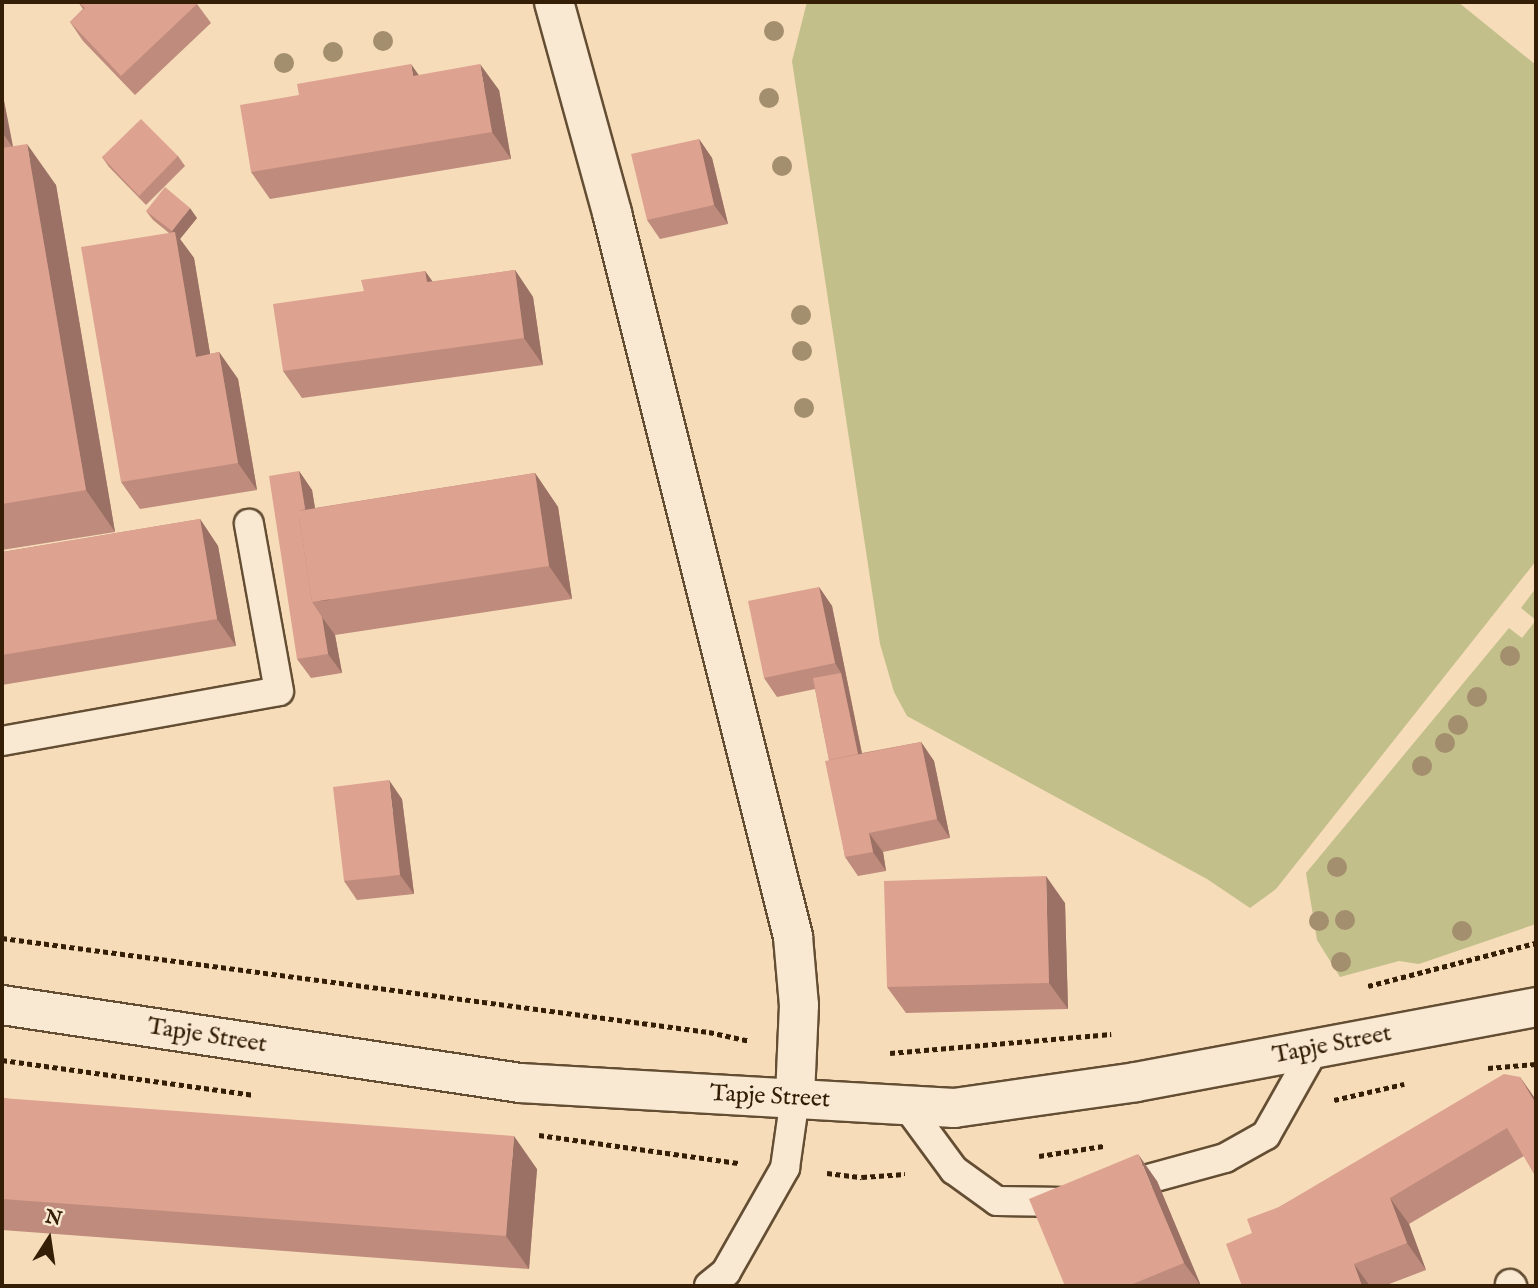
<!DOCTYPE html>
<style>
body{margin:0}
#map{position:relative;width:1538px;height:1288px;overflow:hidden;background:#f6dcb9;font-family:"IM FELL English",serif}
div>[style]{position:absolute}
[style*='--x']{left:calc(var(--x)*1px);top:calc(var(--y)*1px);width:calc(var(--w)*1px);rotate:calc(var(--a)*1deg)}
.green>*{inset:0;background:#c2bf8b}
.path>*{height:4.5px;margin-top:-2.25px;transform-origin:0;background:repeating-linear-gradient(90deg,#341f06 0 5px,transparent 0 8.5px)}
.roads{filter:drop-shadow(2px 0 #644e33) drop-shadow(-2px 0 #644e33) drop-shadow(0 2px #644e33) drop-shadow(0 -2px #644e33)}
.lane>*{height:28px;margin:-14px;padding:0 14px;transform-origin:14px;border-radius:14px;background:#f9e8d2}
.street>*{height:38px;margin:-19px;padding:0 19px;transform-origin:19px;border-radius:19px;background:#f9e8d2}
.trees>*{width:20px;height:20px;margin:-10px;border-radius:50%;background:#a38e6d}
.wall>*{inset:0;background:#be8b7c}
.shaded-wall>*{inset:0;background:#9b7165}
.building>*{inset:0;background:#dda290}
span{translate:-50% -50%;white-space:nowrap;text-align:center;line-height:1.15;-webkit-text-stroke:5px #f9e8d2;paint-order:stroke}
.street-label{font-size:24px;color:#341f06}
.frame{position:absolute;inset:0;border:4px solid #341f06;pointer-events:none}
.north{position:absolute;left:14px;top:1204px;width:70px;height:70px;-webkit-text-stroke:5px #f9e8d2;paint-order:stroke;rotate:12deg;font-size:19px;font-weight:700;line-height:28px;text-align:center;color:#341f06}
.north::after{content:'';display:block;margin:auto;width:24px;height:32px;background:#341f06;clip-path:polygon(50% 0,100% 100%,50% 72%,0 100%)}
</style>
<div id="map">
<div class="green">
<div style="clip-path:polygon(807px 2px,1458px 2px,1536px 65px,1536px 561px,1276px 889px,1250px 908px,1207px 879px,907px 716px,894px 692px,880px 644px,792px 61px)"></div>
<div style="clip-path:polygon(1536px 588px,1536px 924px,1419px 964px,1399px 961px,1340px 977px,1317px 940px,1306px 873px,1509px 628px,1522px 638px,1536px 620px,1521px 608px)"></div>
</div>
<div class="path">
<div style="--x:2;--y:938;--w:713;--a:7.57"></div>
<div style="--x:709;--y:1032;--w:42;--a:12.4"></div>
<div style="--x:1368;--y:986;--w:173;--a:-14.4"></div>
<div style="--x:890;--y:1053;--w:222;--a:-4.9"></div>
<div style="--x:2;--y:1060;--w:253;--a:7.9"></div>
<div style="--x:1488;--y:1068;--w:48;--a:-4.8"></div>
<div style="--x:1334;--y:1100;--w:72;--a:-12.9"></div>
<div style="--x:539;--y:1135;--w:201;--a:8"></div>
<div style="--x:1039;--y:1156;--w:65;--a:-8.9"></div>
<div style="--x:827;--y:1173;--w:35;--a:7"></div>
<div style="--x:862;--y:1177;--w:43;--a:-4"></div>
</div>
<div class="roads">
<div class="lane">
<div style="--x:2;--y:741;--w:281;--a:-10.2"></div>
<div style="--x:279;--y:691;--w:170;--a:-100.2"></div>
<div style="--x:906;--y:1105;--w:81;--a:53.6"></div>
<div style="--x:954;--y:1170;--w:53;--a:35.8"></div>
<div style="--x:997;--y:1201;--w:69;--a:0.8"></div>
<div style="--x:1119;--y:1187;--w:110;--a:-15.3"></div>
<div style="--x:1225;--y:1158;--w:47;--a:-29.3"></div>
<div style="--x:1266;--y:1135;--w:100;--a:-60.6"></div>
<div style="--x:1510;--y:1284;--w:3;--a:45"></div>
<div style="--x:709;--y:1286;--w:22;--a:-39"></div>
<div style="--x:726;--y:1272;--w:120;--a:-60.4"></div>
<div style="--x:785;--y:1168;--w:71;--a:-81.9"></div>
</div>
<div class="street">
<div style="--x:554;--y:2;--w:219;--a:74.6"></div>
<div style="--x:612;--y:213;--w:746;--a:75.96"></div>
<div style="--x:793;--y:937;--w:68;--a:85"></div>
<div style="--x:799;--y:1005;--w:93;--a:92.5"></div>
<div style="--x:2;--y:1005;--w:524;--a:8.56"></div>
<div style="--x:520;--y:1083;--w:435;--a:3.3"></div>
<div style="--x:954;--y:1108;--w:184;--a:-8.1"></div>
<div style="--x:1136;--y:1082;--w:407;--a:-10.6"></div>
</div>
</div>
<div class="trees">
<div style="left:774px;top:31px"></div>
<div style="left:383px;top:41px"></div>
<div style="left:333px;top:52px"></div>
<div style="left:284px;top:63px"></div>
<div style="left:769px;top:98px"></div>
<div style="left:782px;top:166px"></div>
<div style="left:801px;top:315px"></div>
<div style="left:802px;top:351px"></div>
<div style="left:804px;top:408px"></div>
<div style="left:1510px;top:656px"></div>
<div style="left:1477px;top:697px"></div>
<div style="left:1458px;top:725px"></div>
<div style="left:1445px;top:743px"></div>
<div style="left:1422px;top:766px"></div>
<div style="left:1337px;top:867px"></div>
<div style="left:1345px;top:920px"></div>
<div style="left:1319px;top:921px"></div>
<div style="left:1462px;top:931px"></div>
<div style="left:1341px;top:962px"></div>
</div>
<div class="wall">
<div style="clip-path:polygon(78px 2px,197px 4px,211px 23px,135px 95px,83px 41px,70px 22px,83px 9px)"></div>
<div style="clip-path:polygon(418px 75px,499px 90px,511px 159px,270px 199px,251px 172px)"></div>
<div style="clip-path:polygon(2px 90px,13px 146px,56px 185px,115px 532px,2px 550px)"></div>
<div style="clip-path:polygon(699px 139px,712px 158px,728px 224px,660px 239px,647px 220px)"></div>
<div style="clip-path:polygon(178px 156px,185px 166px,146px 205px,109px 167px,102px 157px)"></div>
<div style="clip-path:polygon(146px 211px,197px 218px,180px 239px,194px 258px,210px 354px,219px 352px,238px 379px,257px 490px,140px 509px,121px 482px,169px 233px,153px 220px)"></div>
<div style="clip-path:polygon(515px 270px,533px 297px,543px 365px,302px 398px,283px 371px,364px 291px,425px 271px,433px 282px)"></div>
<div style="clip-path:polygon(299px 471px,312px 490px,315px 508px,535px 473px,558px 507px,572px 599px,335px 635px,342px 673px,311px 678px,297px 659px)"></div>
<div style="clip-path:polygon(200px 519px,218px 546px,236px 646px,2px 685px,2px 552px)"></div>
<div style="clip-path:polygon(819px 587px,832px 606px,862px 753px,921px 742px,934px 761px,950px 838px,883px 852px,886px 871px,858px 876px,845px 857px,829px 760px,815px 689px,777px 697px,764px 678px)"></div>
<div style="clip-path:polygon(402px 799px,414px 894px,357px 900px,344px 881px)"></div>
<div style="clip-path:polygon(1065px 903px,1068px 1009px,906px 1013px,887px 987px)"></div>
<div style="clip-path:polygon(1520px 1077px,1536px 1100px,1536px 1177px,1524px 1156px,1409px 1224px,1426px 1270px,1384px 1286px,1242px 1286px,1252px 1233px,1279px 1207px)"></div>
<div style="clip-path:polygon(2px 1098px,537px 1169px,529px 1269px,2px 1230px)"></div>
<div style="clip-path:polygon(1157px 1181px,1201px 1286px,1065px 1286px)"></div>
</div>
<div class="shaded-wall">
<div style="clip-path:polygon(411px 64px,430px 91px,413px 76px)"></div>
<div style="clip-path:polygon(480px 64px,499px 90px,511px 159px,492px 132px)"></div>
<div style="clip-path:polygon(2px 90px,2px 91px,13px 148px,2px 132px)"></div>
<div style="clip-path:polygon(699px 139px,712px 158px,728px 224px,714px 205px)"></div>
<div style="clip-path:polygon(27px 144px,56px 185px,115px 532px,86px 490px)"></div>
<div style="clip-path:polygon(190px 208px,197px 218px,180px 239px,194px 258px,215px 383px,196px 357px,176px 237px,172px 231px)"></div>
<div style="clip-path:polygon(515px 270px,533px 297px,543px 365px,524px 338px)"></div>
<div style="clip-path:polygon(425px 271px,444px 298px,427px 282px)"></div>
<div style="clip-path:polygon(219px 352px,238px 379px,257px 490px,238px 463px)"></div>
<div style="clip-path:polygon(299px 471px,312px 490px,330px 600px,320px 601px)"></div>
<div style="clip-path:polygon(535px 473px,558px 507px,572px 599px,549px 566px)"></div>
<div style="clip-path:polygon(200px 519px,218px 546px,236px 646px,217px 619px)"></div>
<div style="clip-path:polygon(819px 587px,832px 606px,866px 774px,860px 764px,841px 673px,835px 663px)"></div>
<div style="clip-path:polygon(322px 617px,335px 635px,342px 673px,328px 654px)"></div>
<div style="clip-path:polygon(921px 742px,934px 761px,950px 838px,937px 819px)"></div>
<div style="clip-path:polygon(389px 780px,402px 799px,414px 894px,400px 875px)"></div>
<div style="clip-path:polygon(869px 833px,883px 852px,886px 871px,873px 852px)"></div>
<div style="clip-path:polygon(1046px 876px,1065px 903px,1068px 1009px,1049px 983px)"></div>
<div style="clip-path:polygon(1520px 1077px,1536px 1100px,1536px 1104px)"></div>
<div style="clip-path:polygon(514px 1136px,537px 1169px,529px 1269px,506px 1236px)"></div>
<div style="clip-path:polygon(1138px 1154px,1157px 1181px,1201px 1286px,1184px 1263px)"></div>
<div style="clip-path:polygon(1390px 1198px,1409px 1224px,1426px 1270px,1407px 1243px)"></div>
<div style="clip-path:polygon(1354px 1264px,1370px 1286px,1362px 1286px)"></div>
</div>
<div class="building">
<div style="clip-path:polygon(78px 2px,195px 2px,197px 4px,121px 76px,70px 22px,85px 8px)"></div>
<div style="clip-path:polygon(411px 64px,413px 76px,480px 64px,492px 132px,251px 172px,240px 105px,299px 95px,297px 84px)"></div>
<div style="clip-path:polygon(141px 119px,178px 156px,139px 196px,102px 157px)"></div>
<div style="clip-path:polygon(699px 139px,714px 205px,647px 220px,631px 154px)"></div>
<div style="clip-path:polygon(27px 144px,86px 490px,2px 504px,2px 148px)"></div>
<div style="clip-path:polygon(165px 187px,190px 208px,172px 231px,146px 211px)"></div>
<div style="clip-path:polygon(175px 232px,196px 357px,219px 352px,238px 463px,121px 482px,81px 247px)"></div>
<div style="clip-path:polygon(515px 270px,524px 338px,283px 371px,273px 304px,364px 291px,361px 280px,425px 271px,427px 282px)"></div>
<div style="clip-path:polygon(299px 471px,305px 509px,298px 511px,312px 602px,322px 617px,328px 654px,297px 659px,269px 476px)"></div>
<div style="clip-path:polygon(535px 473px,549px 566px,312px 602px,298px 511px)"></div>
<div style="clip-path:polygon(200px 519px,217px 619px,2px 655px,2px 552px)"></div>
<div style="clip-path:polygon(819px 587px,835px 663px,764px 678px,748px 601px)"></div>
<div style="clip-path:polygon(841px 673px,858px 754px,829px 760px,813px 678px)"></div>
<div style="clip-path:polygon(921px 742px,937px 819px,869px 833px,873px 852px,845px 857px,825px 761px)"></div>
<div style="clip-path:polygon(389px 780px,400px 875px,344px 881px,333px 787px)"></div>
<div style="clip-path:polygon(1046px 876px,1049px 983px,887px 987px,884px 881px)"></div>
<div style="clip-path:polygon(1504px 1074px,1520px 1077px,1536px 1104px,1536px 1177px,1507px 1128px,1390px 1198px,1407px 1243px,1354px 1264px,1362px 1286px,1242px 1286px,1226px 1244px,1252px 1233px,1247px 1219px,1279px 1207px)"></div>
<div style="clip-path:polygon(2px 1098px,514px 1136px,506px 1236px,2px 1199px)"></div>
<div style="clip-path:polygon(1138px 1154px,1184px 1263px,1128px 1286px,1065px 1286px,1029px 1199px)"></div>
</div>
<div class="street-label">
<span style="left:207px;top:1036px;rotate:9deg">Tapje Street</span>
<span style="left:1332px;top:1045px;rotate:-11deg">Tapje Street</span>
<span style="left:770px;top:1097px;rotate:3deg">Tapje Street</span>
</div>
<div class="frame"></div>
<div class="north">N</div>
</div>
